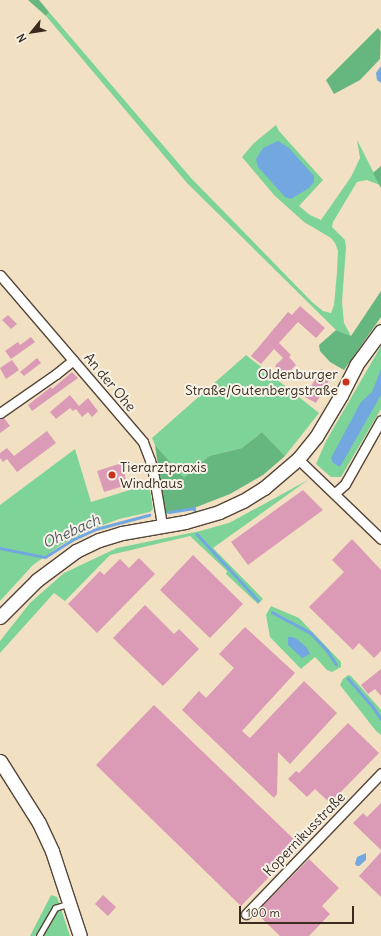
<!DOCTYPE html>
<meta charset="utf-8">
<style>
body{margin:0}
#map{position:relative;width:381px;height:936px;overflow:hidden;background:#f1e0c2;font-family:Delius,sans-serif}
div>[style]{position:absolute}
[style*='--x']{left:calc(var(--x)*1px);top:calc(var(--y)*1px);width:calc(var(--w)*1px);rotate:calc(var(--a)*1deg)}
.green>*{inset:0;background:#7ed498}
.forest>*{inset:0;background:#66b680}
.water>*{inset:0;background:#73a7e0}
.stream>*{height:2.5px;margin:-1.25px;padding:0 1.25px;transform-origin:1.25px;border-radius:1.25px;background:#73a7e0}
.building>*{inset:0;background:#db9bb6}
.roads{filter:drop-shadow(1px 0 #564537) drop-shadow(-1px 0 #564537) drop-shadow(0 1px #564537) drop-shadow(0 -1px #564537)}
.service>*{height:4.5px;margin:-2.25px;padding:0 2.25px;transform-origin:2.25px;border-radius:2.25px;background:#fff}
.minor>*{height:9px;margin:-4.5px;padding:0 4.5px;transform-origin:4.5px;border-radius:4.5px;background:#fff}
.secondary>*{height:13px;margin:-6.5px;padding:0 6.5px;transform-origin:6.5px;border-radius:6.5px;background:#fff}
.dots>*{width:11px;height:11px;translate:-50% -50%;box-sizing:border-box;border:2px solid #f7f3e8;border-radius:50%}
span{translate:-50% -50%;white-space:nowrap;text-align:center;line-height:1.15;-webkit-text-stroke:4px #f7f3e8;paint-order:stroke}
.poi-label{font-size:14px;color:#3b2a1e}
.right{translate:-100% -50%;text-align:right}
.left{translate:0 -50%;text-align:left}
.street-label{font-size:14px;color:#3b2a1e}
.water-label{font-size:15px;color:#4f5662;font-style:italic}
.north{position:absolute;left:12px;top:12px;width:40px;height:40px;-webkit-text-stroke:3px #f7f3e8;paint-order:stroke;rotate:240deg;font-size:11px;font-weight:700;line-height:16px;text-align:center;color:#3b2a1e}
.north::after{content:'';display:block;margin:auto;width:14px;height:18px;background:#3b2a1e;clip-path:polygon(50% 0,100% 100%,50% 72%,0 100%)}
.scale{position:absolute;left:239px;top:906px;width:115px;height:18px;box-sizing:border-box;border:2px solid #3b2a1e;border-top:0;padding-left:5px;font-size:12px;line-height:14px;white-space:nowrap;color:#3b2a1e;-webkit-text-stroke:3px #f7f3e8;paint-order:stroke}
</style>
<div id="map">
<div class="green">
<div style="clip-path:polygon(49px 12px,191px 178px,313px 303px,323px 311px,331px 313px,334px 305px,337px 272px,338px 251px,335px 243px,331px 238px,304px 222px,274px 195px,242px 157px,254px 143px,276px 125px,279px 131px,323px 180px,299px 206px,310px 215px,321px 220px,351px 177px,360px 158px,357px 140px,380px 185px,367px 180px,357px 182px,333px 222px,332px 227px,345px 240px,346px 248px,342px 302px,344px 323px,351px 336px,336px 330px,187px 183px,46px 16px)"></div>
<div style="clip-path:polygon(381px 346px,381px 409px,341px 477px,331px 477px,316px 464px,326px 441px)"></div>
<div style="clip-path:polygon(246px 355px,319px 413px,285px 456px,262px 432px,242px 448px,209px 456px,184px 479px,155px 445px,152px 438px)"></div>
<div style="clip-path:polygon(75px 449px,91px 502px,149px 484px,153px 509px,150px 512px,119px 519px,87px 531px,61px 545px,33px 565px,0 601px,0 505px)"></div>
<div style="clip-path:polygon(308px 480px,213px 548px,263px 599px,258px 604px,226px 574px,227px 571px,190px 536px,110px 555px,65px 601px,54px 593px,0 653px,0 641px,30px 603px,64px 573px,117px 548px,200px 531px,229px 523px)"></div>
<div style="clip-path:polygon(271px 606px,299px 618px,341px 662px,341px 667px,332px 672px,327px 670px,315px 657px,301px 669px,270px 637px,266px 615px)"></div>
<div style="clip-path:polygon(348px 675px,351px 676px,381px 710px,381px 735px,376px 731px,340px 685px,343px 679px)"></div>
<div style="clip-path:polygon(51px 895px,57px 897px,70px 936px,30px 936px)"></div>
</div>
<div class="forest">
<div style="clip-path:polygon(28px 0,39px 0,49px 12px,46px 16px)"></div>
<div style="clip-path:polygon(378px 28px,381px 32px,380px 59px,360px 80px,334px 94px,326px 80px)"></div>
<div style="clip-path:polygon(381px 166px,381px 188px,373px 173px)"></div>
<div style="clip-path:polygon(381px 291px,381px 317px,344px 370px,330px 362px,320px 351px,319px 345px,336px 330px,351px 336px)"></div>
<div style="clip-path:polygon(262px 432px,285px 456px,263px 475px,230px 494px,194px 508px,165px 514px,155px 445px,184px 478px,209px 456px,242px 448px)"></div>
</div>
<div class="water">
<div style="clip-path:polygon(381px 66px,381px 83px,377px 80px,376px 73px)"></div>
<div style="clip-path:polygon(278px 141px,289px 148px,314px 176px,314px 182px,309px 188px,291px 199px,285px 197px,258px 167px,256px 159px,263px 148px)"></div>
<div style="clip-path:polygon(381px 369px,381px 395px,340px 467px,333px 463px,331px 458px,361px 402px,372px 392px)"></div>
<div style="clip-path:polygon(288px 637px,292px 637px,297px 639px,307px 648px,310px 654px,302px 658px,288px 645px)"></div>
<div style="clip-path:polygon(366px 853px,366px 860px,359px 866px,357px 866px,355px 864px,357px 857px)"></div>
</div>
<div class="stream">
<div style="--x:169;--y:512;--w:25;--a:-9"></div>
<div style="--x:194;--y:508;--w:3;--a:72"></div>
<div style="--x:197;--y:534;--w:90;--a:47.3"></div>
<div style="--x:0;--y:548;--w:46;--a:11.3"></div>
<div style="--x:45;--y:557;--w:32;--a:-32"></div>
<div style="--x:72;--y:540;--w:26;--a:-25"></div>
<div style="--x:96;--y:529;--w:55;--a:-14.8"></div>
<div style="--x:272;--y:612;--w:44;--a:28.3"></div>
<div style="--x:311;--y:633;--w:23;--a:47"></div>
<div style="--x:327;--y:650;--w:17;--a:57"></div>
<div style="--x:348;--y:678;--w:35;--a:49"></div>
<div style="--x:371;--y:704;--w:18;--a:56"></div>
</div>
<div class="building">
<div style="clip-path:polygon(300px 306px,325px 328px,316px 338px,298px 322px,287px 334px,279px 343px,291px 355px,289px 357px,296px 365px,285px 376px,275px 366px,283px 358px,274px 349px,261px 364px,251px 356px,288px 312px,292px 315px)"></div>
<div style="clip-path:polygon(8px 315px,17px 324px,11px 329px,2px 320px)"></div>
<div style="clip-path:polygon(31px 337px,35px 342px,11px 359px,5px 351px,18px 342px,20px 345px)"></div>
<div style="clip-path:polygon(37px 358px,41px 363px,24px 376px,20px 372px)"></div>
<div style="clip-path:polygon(12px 360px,19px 370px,6px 379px,0 368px)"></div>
<div style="clip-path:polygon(321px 369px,332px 375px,316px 403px,305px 397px)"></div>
<div style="clip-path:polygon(72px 372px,78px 378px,32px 411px,28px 405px,51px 387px,52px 389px)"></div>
<div style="clip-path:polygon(70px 395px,79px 406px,88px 398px,98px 411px,92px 417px,88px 412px,82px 417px,76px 409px,73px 411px,70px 408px,56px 419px,50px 412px)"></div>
<div style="clip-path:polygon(4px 418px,10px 426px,0 433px,0 419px)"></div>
<div style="clip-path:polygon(47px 431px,56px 443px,17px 472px,7px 459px,3px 462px,0 458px,0 453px,7px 448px,14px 456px)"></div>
<div style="clip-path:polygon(122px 463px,127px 485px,104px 492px,97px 471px)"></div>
<div style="clip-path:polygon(303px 490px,323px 510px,248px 565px,231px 542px)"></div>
<div style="clip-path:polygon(352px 539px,381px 570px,381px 651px,374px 658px,359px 643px,353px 650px,309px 607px,344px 572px,332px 560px)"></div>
<div style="clip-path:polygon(193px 555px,243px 604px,210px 638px,160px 590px)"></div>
<div style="clip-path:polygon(139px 558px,155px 574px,97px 633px,68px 604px,100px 571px,104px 575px,120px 559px,129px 568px)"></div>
<div style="clip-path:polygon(145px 605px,174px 634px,179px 629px,199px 649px,163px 686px,113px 638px)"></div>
<div style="clip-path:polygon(245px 627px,295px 673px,242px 731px,250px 738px,304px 681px,337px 713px,290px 764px,278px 752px,277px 794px,274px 798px,182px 710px,199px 691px,206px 698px,234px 668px,219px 654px)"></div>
<div style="clip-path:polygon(381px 669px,381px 696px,375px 689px,368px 694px,361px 685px)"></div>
<div style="clip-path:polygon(154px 705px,300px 845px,241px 906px,96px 765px)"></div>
<div style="clip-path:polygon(348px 723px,379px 753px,330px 803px,315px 789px,307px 797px,288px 779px,296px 771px,299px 773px)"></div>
<div style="clip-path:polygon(381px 803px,381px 850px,353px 823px,363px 813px,367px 817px)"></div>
<div style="clip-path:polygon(381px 852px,381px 897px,359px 876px)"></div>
<div style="clip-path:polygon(309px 859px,339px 888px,322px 906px,330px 914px,309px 936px,280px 936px,256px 913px)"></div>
<div style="clip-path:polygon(103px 895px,116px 907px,108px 916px,95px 904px)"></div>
</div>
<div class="roads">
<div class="service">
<div style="--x:39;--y:936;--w:32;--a:-60"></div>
<div style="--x:55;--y:908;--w:13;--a:-18"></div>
</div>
<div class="minor">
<div style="--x:0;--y:275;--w:220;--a:49.4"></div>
<div style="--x:143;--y:442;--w:19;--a:69"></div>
<div style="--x:150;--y:460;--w:17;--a:77"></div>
<div style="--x:154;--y:477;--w:49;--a:80.5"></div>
<div style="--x:0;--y:413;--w:68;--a:-34.9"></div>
<div style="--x:56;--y:374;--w:22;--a:-39"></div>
<div style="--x:298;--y:459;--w:115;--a:43.9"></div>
<div style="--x:335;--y:493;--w:13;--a:-42"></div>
<div style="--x:345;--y:484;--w:73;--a:-60.6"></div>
<div style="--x:246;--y:914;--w:195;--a:-46.2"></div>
</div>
<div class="secondary">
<div style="--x:0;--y:617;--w:52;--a:-45"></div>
<div style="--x:37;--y:580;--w:49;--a:-36.6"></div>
<div style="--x:76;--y:551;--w:25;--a:-26"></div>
<div style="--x:99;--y:540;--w:24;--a:-17"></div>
<div style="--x:122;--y:533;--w:64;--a:-9.9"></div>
<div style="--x:185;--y:522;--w:35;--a:-16"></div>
<div style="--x:219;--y:512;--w:26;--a:-25"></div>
<div style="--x:243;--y:501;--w:25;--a:-32"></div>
<div style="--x:264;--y:488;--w:45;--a:-40.5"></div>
<div style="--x:298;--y:459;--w:28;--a:-51"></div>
<div style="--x:316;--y:437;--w:49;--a:-59.2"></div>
<div style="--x:341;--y:395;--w:34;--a:-63"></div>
<div style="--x:356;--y:365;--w:42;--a:-53.7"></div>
<div style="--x:0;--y:761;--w:73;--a:57.8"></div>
<div style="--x:39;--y:823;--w:31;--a:65"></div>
<div style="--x:52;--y:851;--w:89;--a:71.8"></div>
</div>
</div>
<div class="dots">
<div style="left:346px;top:382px;background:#c8321e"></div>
<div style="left:112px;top:475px;background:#c8321e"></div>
</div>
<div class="poi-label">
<span class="right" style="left:338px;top:382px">Oldenburger<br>Straße/Gutenbergstraße</span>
<span class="left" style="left:120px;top:475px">Tierarztpraxis<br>Windhaus</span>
</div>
<div class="street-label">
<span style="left:110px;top:382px;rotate:50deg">An der Ohe</span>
<span style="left:304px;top:834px;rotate:-46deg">Kopernikusstraße</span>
</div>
<div class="water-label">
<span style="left:71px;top:531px;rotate:-24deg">Ohebach</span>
</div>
<div class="north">N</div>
<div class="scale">100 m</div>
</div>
